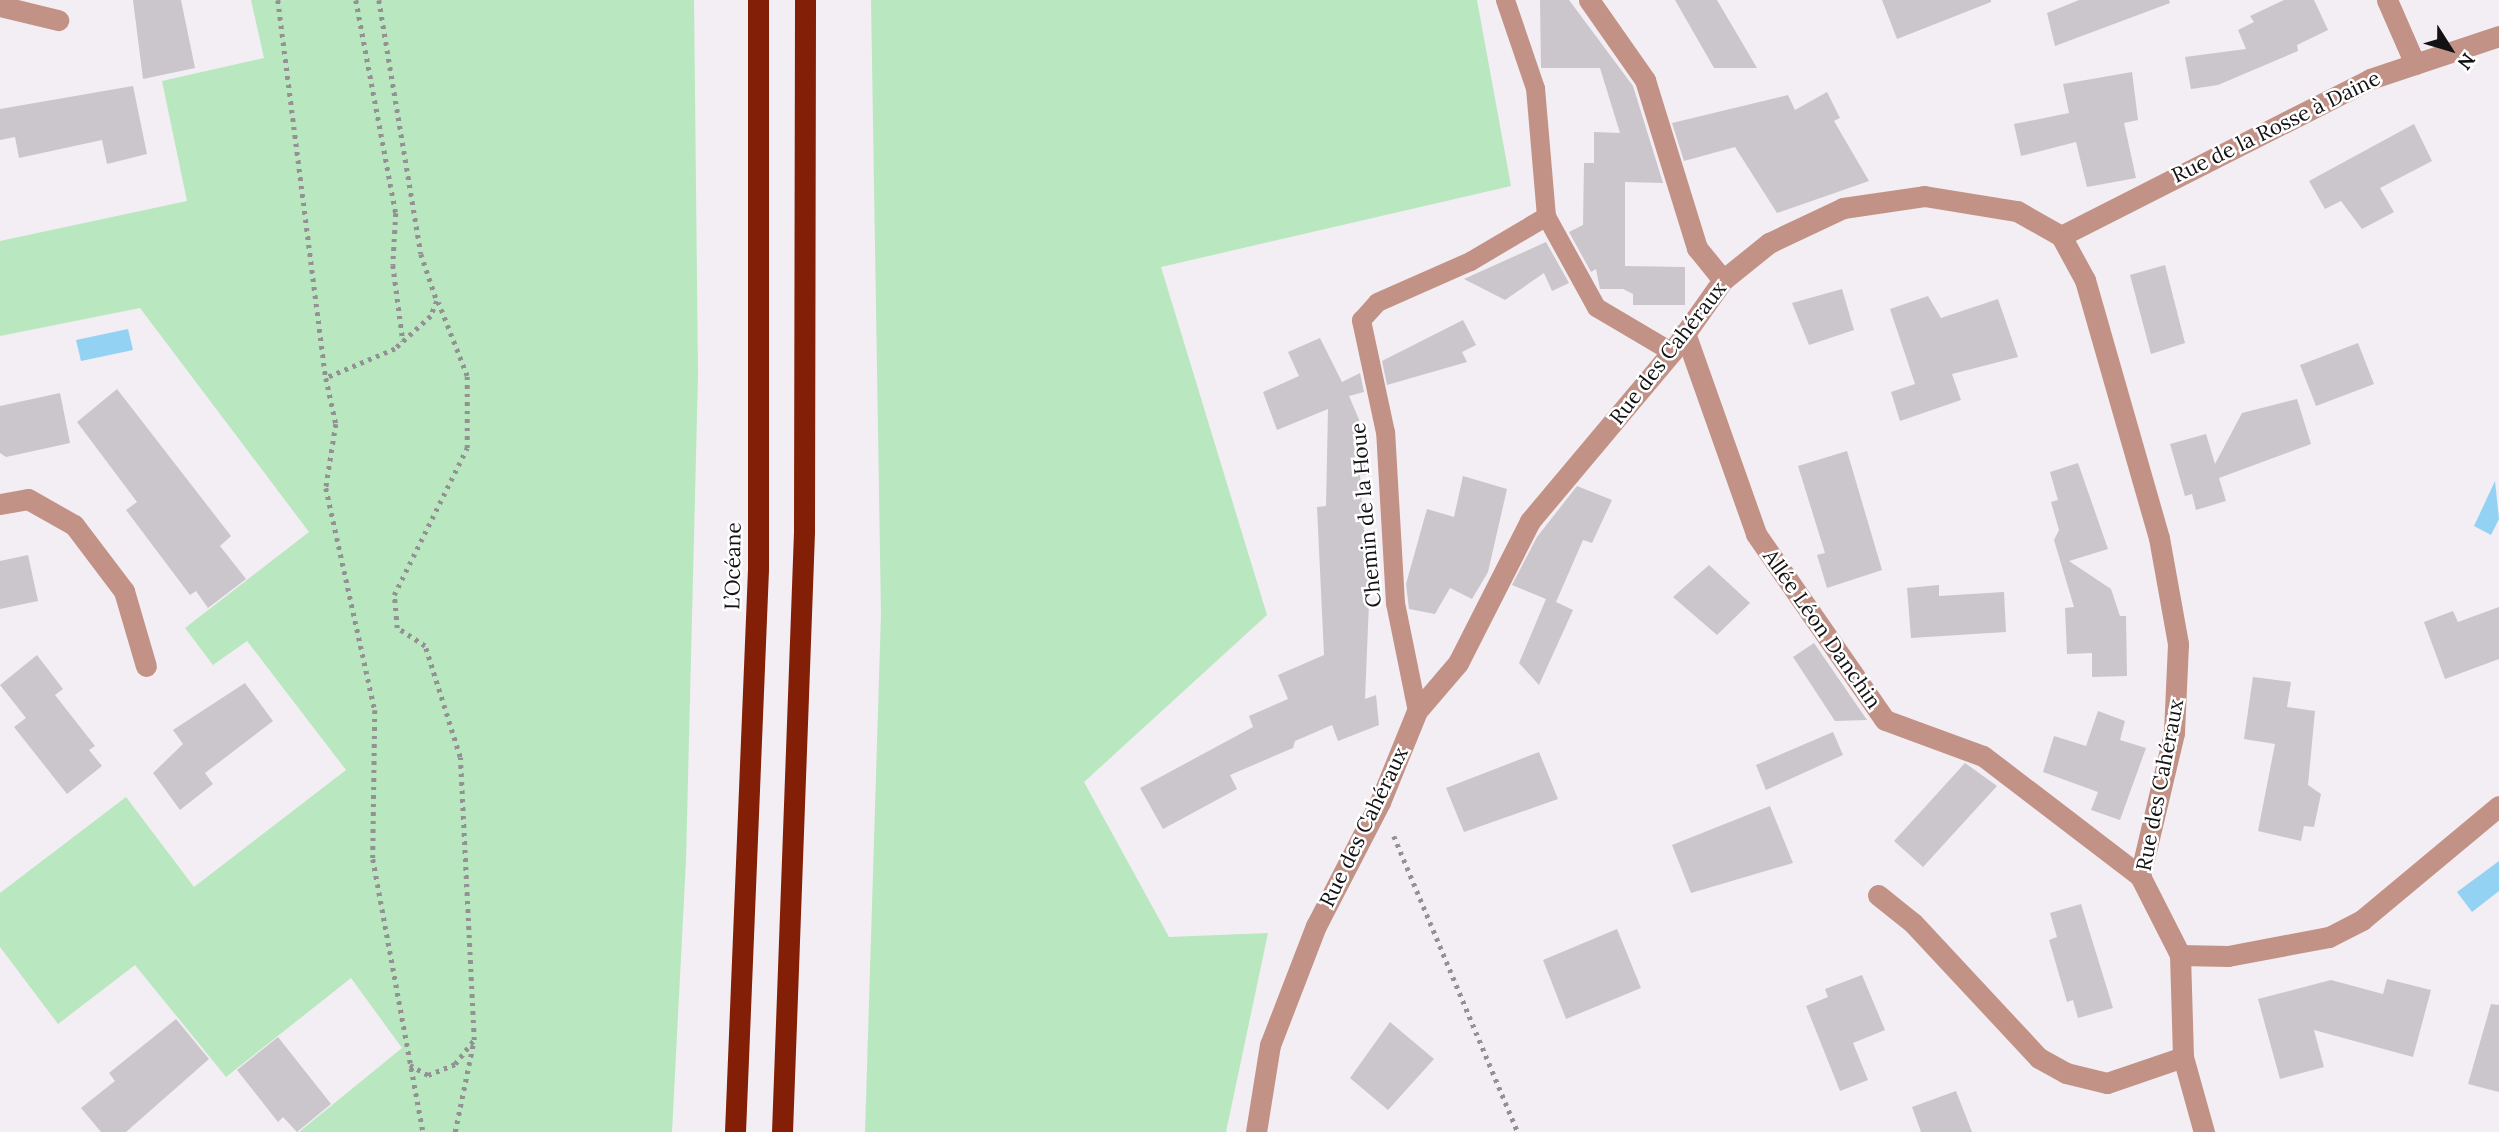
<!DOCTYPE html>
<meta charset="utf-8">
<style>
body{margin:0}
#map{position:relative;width:2499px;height:1132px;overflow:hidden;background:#f2eef3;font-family:Lora,serif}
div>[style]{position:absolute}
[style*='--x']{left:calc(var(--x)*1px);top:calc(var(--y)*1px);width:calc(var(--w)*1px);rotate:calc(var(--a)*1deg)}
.green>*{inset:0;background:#b9e7bf}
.water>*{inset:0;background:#93d2f2}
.building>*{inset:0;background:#cac6cb}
.path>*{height:4.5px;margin-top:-2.25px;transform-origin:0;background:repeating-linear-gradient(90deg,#949195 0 3.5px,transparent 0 8.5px)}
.lane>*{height:19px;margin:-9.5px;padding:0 9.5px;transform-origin:9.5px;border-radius:9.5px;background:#c39286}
.street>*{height:21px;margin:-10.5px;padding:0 10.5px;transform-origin:10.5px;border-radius:10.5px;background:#c39286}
.highway>*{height:21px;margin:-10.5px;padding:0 10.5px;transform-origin:10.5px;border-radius:10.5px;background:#821f06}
span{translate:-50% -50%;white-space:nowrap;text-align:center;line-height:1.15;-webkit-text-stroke:5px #fff;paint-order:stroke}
.street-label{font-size:21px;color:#121113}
.north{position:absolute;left:2415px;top:14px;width:70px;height:70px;-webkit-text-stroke:5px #fff;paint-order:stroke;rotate:127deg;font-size:19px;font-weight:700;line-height:28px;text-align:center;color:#121113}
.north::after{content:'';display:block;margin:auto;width:24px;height:32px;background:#121113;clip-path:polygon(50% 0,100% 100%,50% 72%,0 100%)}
</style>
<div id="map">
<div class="green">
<div style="clip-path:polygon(251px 0,694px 0,698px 375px,686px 860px,672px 1132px,299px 1132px,402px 1048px,351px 978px,226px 1077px,135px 965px,58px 1024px,0 947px,0 893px,126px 797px,194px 887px,346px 770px,247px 641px,213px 665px,185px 628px,309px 532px,140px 308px,0 336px,0 241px,187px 201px,162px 81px,264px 58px)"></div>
<div style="clip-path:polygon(871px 0,1477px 0,1511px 186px,1161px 267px,1267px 615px,1084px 782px,1169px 937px,1268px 933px,1226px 1132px,865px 1132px,881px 614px)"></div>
</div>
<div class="water">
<div style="clip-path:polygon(128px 329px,133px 350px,81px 361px,76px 340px)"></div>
<div style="clip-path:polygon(2495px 481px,2499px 519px,2491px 535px,2474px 526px)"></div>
<div style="clip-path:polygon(2499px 861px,2499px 891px,2472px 912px,2457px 892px)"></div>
</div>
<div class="building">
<div style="clip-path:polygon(133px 0,181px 0,195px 68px,143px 79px)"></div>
<div style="clip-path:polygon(1540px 0,1569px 0,1633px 86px,1663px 183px,1625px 182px,1625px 266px,1685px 267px,1685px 305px,1633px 305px,1633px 294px,1623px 289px,1600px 289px,1596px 269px,1591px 272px,1569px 232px,1583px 225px,1584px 163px,1594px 163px,1594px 132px,1620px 133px,1600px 68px,1541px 68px)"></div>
<div style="clip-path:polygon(1675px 0,1717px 0,1757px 68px,1714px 68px)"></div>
<div style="clip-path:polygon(1882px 0,1991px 0,1991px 2px,1897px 39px)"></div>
<div style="clip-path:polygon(2079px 0,2169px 0,2170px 3px,2055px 46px,2047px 13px)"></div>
<div style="clip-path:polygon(2284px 0,2314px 0,2328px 30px,2297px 45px,2298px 51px,2218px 85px,2191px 89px,2185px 57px,2246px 49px,2238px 30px,2254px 22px,2250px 16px)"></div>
<div style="clip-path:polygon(2132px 72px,2138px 120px,2124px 123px,2136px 178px,2087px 187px,2076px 142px,2021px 156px,2014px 124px,2069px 113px,2063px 84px)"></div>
<div style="clip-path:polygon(133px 86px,147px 154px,107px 164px,102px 140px,19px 158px,15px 137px,0 140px,0 109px)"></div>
<div style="clip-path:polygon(1827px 92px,1840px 118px,1834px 121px,1869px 181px,1777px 213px,1735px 147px,1684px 161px,1672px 123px,1788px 95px,1795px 110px)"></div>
<div style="clip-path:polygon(2414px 124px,2432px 161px,2380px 188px,2394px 212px,2362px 229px,2341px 201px,2325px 209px,2309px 181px)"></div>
<div style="clip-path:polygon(1546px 242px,1569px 283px,1552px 291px,1544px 273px,1505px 300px,1464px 279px)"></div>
<div style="clip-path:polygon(2165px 265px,2185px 343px,2151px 354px,2130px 275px)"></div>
<div style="clip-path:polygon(1842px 289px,1854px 330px,1809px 345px,1792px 303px)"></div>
<div style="clip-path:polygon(1928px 296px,1941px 318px,1998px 299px,2018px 357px,1952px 374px,1961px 400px,1900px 421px,1891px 392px,1915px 384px,1890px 309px)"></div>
<div style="clip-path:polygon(1463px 320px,1476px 345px,1462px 352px,1467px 362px,1387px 385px,1382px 361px)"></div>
<div style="clip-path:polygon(1320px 338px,1342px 382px,1360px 373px,1364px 392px,1349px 396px,1366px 436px,1370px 475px,1360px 475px,1369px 602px,1365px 699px,1376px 695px,1379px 725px,1338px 741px,1332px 725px,1295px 741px,1293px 748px,1230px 775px,1237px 789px,1163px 829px,1140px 788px,1253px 727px,1249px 716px,1288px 699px,1278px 675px,1324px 655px,1317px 507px,1326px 506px,1328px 409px,1277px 430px,1263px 392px,1299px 376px,1288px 352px)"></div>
<div style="clip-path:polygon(2358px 343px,2374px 384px,2316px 406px,2300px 365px)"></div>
<div style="clip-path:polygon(117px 389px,231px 536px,220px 546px,246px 579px,208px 608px,196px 591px,190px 595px,126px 510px,137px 502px,77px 422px)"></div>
<div style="clip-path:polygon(60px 393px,70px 443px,6px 457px,0 453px,0 406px)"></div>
<div style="clip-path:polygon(2297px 399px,2311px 444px,2219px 478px,2226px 501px,2196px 510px,2192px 494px,2185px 496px,2170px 444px,2206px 434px,2215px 464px,2242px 413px)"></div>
<div style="clip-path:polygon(1847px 451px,1882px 570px,1827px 588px,1817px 555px,1825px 553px,1798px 466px)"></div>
<div style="clip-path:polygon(2078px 463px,2108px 549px,2069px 561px,2111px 589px,2120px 616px,2126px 616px,2127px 676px,2092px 677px,2092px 653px,2067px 654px,2065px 608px,2074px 607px,2054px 540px,2059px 530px,2051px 502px,2058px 500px,2050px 472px)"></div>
<div style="clip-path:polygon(1463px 476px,1507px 489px,1488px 572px,1472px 599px,1450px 588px,1435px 614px,1409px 609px,1406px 584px,1427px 509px,1454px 517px)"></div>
<div style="clip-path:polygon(1577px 486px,1612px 500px,1592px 543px,1583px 540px,1556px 602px,1573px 610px,1539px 685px,1519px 663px,1546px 599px,1512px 585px,1537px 537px)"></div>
<div style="clip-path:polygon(28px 555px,38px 601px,0 609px,0 561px)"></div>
<div style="clip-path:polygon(1709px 565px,1750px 603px,1717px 635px,1673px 597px)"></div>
<div style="clip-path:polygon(1939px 585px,1939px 596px,2004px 592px,2006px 632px,1911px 638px,1907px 588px)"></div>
<div style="clip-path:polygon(2499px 607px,2499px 659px,2445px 679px,2424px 622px,2453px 611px,2458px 622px)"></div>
<div style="clip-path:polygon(1814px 643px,1867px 720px,1835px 721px,1793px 657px)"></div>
<div style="clip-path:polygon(37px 655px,63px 689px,55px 695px,95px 746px,89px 750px,102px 766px,67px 794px,14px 727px,26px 718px,0 685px)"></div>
<div style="clip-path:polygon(2253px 677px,2291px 682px,2287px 707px,2315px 711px,2308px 785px,2321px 794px,2314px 827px,2304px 826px,2301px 841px,2258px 831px,2275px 744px,2244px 739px)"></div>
<div style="clip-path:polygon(245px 683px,273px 721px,205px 773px,213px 784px,180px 810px,153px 773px,183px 744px,173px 730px)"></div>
<div style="clip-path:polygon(2098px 711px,2125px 721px,2120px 740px,2146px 748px,2120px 820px,2091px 810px,2098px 792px,2043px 772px,2054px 736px,2086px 746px)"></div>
<div style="clip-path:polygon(1833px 732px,1843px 755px,1766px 790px,1756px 765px)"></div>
<div style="clip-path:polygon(1539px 752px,1558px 799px,1464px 832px,1446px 788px)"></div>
<div style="clip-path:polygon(1965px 763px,1997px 786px,1923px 867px,1894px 841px)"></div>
<div style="clip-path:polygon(1770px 806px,1793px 863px,1691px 893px,1672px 845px)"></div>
<div style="clip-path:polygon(2081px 904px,2113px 1008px,2078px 1018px,2073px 1000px,2067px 1002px,2049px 940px,2057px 937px,2050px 913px)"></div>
<div style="clip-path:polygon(1617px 929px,1641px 988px,1566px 1019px,1543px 960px)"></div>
<div style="clip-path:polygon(1862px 975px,1885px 1030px,1853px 1043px,1868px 1080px,1840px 1091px,1806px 1006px,1828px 997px,1825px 989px)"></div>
<div style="clip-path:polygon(2387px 979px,2431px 990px,2413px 1057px,2314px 1030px,2324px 1067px,2280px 1079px,2258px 999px,2331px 980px,2383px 994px)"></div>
<div style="clip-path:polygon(2491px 1004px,2499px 1005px,2499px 1092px,2468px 1084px)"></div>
<div style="clip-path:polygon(176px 1019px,209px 1059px,126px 1132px,101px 1132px,81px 1108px,115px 1081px,109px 1073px)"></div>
<div style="clip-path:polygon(1390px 1022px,1434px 1059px,1388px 1110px,1350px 1078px)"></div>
<div style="clip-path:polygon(278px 1037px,331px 1104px,297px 1132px,283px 1117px,278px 1122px,237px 1070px)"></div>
<div style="clip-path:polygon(1956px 1091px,1972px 1132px,1921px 1132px,1912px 1107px)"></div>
</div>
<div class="path">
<div style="--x:278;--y:0;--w:381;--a:82.8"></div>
<div style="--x:356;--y:0;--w:217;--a:79.4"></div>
<div style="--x:396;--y:213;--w:52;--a:93.3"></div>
<div style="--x:393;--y:265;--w:77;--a:82.5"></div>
<div style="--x:379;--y:0;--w:257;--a:80.6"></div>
<div style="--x:421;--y:254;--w:50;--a:71.2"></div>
<div style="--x:437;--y:301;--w:16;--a:112"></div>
<div style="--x:431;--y:316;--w:49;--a:137.5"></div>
<div style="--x:395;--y:349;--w:75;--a:157.2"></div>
<div style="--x:326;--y:378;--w:47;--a:77.7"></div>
<div style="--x:336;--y:424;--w:65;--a:98.9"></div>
<div style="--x:326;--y:488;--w:227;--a:77.6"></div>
<div style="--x:375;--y:710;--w:149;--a:90.8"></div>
<div style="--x:373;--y:859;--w:278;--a:79.6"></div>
<div style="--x:1394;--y:836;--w:321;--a:67.3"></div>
<div style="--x:410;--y:1065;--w:21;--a:29"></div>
<div style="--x:428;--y:1075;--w:29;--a:-22"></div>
<div style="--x:455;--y:1064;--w:31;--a:-52"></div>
<div style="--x:474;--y:1040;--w:283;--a:-92.8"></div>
<div style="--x:460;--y:757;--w:116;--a:-107.5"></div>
<div style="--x:425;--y:646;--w:33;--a:-147"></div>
<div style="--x:397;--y:628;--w:33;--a:-95"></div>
<div style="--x:394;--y:595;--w:164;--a:-63.6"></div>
<div style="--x:467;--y:448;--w:72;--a:-90"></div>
<div style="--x:467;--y:376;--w:79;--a:-111.4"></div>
<div style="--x:455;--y:1132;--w:90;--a:-78.4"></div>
</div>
<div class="lane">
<div style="--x:1546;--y:216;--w:104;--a:61.2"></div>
<div style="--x:1596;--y:307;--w:88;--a:30.6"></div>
<div style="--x:1417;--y:711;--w:110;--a:-101.5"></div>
<div style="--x:1395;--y:603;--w:171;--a:-93.3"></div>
<div style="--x:1385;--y:432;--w:115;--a:-102.1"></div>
<div style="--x:1361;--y:320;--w:24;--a:-48"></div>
<div style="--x:1377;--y:302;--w:102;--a:-23.8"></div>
<div style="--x:1470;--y:261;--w:88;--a:-30.6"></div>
<div style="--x:1546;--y:216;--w:128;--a:-94.9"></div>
<div style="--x:1535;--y:88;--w:93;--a:-108.8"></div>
</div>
<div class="street">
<div style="--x:1589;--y:0;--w:98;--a:55"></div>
<div style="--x:1645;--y:80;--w:176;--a:72.8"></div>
<div style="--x:1697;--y:248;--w:41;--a:50.9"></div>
<div style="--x:2387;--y:0;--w:70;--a:66.4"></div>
<div style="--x:0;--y:6;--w:60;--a:13.6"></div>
<div style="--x:2061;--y:236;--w:347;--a:-26.9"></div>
<div style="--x:2370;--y:79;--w:136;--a:-18.4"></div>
<div style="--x:1685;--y:333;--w:213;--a:70.5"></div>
<div style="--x:1756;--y:534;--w:226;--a:55.3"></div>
<div style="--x:1885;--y:720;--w:104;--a:20.2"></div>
<div style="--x:1983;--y:756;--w:198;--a:37.4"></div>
<div style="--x:0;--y:504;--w:28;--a:-10"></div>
<div style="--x:28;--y:499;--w:53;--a:29.5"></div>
<div style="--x:74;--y:525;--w:83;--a:52.9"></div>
<div style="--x:124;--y:591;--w:78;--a:73.7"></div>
<div style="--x:1878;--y:895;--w:45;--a:38.7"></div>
<div style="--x:1913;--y:923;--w:185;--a:47"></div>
<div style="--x:2039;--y:1058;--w:31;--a:29"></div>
<div style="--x:2066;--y:1073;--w:42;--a:13.7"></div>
<div style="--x:2107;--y:1083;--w:80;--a:-18.9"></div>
<div style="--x:2180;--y:955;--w:48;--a:1.2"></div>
<div style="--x:2228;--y:956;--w:103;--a:-10.7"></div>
<div style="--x:2329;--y:937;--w:37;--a:-27"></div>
<div style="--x:2362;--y:920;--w:178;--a:-39.8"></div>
<div style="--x:1256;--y:1132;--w:88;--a:-80.9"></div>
<div style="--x:1270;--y:1045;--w:128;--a:-68.9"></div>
<div style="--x:1316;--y:926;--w:140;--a:-62.7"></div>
<div style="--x:1380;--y:802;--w:98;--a:-67.9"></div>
<div style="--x:1417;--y:711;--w:63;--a:-49.5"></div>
<div style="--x:1458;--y:663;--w:159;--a:-63.1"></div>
<div style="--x:1530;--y:521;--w:221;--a:-50"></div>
<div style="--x:1672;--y:352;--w:88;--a:-54.7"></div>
<div style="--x:1723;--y:280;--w:59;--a:-38.8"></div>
<div style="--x:1769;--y:243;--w:82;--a:-25.3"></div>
<div style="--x:1843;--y:208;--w:82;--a:-8.4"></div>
<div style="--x:1924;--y:196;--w:94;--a:9.2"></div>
<div style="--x:2017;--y:211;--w:51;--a:29.6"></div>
<div style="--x:2061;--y:236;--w:50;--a:61.4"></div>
<div style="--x:2085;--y:280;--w:268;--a:74"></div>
<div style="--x:2159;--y:538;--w:108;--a:79.8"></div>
<div style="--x:2178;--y:644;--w:89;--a:92.6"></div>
<div style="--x:2174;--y:733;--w:147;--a:103.4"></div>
<div style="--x:2140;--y:876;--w:89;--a:63.1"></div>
<div style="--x:2180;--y:955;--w:102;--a:88.3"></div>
<div style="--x:2183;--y:1057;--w:78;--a:74.4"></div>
</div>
<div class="highway">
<div style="--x:735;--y:1132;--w:564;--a:-87.66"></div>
<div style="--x:758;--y:568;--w:568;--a:-90"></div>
<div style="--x:782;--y:1132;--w:601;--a:-87.9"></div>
<div style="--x:804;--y:531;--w:531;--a:-89.89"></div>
</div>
<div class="street-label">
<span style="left:2276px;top:127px;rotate:-26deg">Rue de la Rosse à Daine</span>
<span style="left:1668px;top:353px;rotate:-52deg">Rue des Cahéraux</span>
<span style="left:1366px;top:515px;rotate:-95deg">Chemin de la Houe</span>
<span style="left:733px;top:566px;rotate:-89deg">L’Océane</span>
<span style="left:1822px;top:629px;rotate:55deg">Allée Léon Danchin</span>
<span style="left:2160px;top:785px;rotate:-79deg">Rue des Cahéraux</span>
<span style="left:1364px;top:827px;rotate:-64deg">Rue des Cahéraux</span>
</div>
<div class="north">N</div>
</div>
